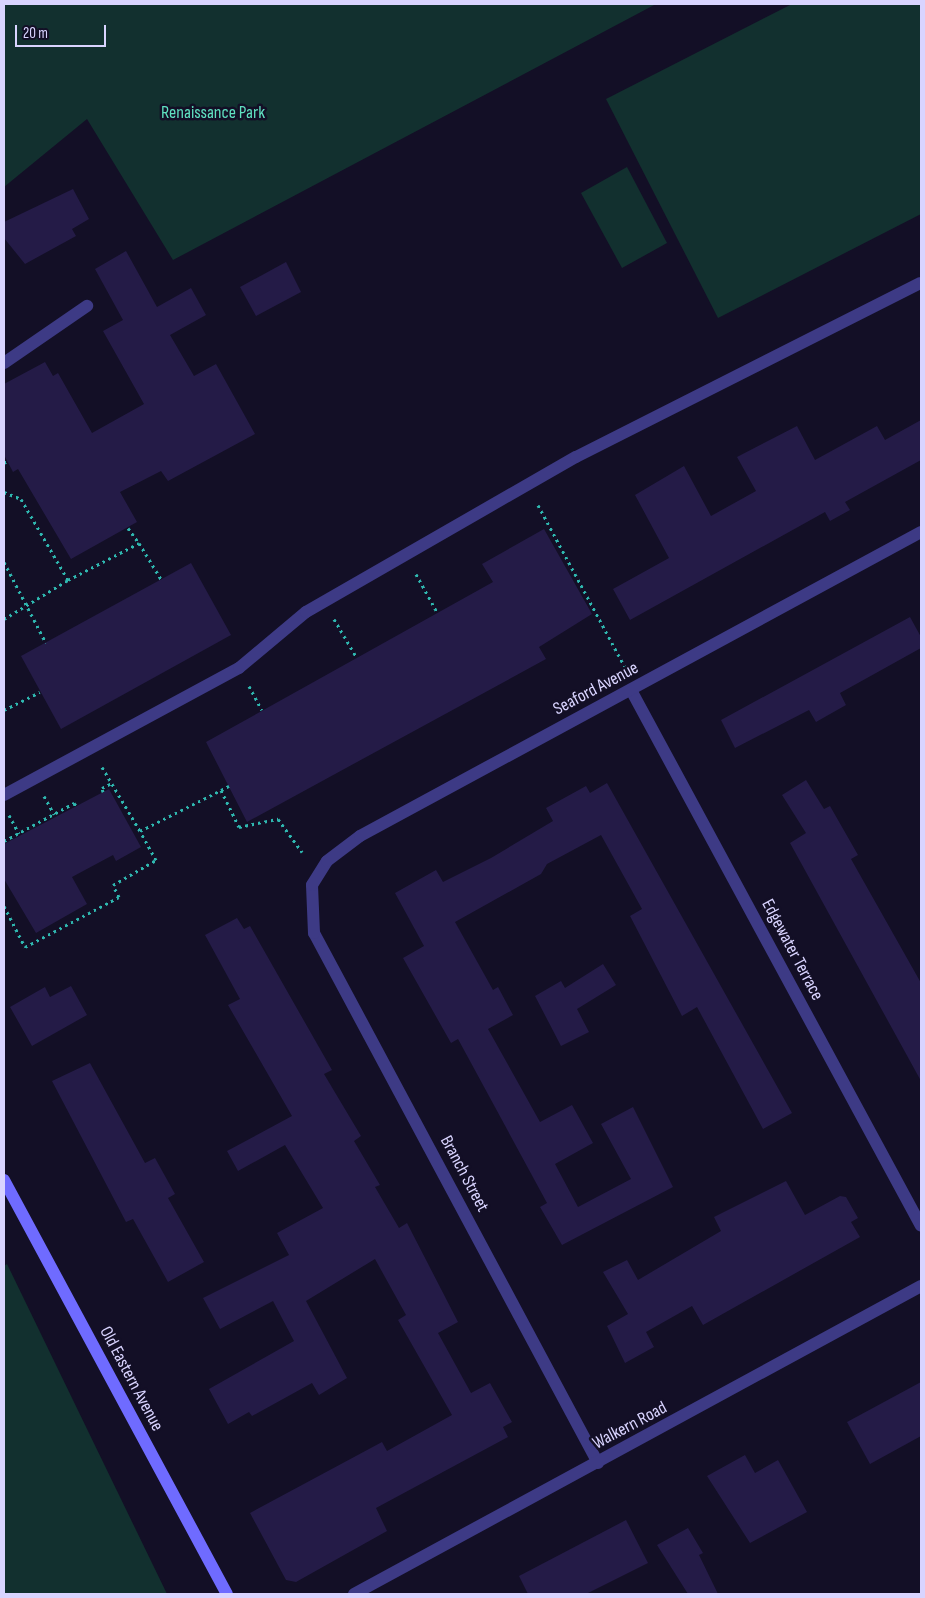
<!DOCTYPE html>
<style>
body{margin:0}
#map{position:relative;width:925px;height:1598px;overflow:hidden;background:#130f26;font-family:"Sofia Sans Condensed",sans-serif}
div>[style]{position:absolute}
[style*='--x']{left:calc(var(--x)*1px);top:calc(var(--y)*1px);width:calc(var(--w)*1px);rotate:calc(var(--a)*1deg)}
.green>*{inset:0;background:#12302f}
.building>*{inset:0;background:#241b47}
.path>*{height:3px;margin-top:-1.5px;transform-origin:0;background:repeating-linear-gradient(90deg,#2fb8b0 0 2.5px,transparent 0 6.5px)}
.lane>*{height:12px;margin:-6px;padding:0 6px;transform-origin:6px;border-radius:6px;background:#3d3a85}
.street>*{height:12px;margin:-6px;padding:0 6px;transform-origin:6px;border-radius:6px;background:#3d3a85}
.secondary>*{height:12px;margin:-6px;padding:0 6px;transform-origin:6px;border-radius:6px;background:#6f6bff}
span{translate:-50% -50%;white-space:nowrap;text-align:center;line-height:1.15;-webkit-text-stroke:5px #130f26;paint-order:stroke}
.park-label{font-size:18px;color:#5fe0c0}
.street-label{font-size:18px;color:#d9d4ff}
.frame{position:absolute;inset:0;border:5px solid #d9d4ff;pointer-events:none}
.scale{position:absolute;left:15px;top:25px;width:91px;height:22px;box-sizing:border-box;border:2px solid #d9d4ff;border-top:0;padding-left:6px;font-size:15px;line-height:18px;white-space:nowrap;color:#d9d4ff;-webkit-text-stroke:4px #130f26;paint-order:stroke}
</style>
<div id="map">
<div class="green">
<div style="clip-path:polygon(4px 4px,656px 4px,173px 260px,87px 119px,4px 187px)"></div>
<div style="clip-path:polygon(792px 4px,921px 4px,921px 214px,718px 318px,606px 99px)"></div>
<div style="clip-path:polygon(627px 167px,667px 243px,622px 268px,581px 193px)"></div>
<div style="clip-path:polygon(7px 1264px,167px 1594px,4px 1594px,4px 1266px)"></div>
</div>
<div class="building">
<div style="clip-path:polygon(73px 189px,89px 219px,72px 229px,76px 236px,25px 264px,4px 238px,4px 222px)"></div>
<div style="clip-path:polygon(126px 251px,157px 307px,191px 288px,206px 315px,170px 335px,194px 376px,216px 364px,255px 434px,168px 481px,161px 471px,120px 492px,137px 522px,71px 559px,18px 469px,13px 472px,4px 455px,4px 384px,45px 362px,53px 376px,58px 373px,92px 433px,144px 404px,103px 331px,123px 320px,95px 269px)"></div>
<div style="clip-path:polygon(286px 262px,301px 292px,256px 316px,240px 287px)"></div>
<div style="clip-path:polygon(921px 420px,921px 460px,845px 502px,850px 510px,830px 521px,825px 512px,630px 620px,613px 589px,669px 558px,635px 495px,684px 466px,711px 516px,756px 491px,737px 457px,797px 426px,815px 460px,877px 426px,885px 440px)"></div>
<div style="clip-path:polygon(544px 529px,592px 614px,539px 647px,546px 659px,247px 822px,206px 742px,493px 582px,482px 564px)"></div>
<div style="clip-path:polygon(191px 563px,231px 635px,61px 729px,21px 656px)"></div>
<div style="clip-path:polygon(910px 617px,921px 637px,921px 648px,840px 693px,846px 705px,816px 722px,809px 710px,735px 748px,721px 720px)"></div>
<div style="clip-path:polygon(806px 780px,824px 809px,830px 806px,858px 855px,851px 859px,921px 983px,921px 1081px,790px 843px,806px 833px,782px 795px)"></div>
<div style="clip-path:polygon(607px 783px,792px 1113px,763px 1129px,697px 1007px,682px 1016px,630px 916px,642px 909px,601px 835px,547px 864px,541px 874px,455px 922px,493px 990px,498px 987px,513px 1015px,488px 1029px,540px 1122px,572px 1105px,593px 1143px,555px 1164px,578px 1207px,631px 1179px,601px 1124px,633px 1107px,673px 1187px,562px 1245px,540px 1207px,547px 1203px,458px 1039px,451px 1043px,403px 958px,424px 946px,395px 893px,436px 870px,443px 882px,491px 858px,553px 821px,546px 808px,586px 786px,590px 793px)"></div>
<div style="clip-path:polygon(109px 789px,141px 847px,116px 861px,113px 855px,72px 877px,87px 904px,36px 933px,4px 879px,4px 844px)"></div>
<div style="clip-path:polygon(237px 918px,244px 929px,250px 926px,332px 1070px,324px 1074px,361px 1136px,354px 1141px,380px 1185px,375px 1187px,399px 1228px,407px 1223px,458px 1322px,438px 1333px,471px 1393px,490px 1383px,512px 1422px,503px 1427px,508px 1437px,376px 1508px,387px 1531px,296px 1582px,286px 1580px,250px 1513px,382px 1442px,387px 1451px,452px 1415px,398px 1320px,406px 1315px,375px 1259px,306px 1301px,347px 1378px,319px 1395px,312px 1383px,252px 1416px,249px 1412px,228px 1424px,209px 1389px,294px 1341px,273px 1301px,220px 1329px,203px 1298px,289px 1255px,277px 1233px,323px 1208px,285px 1145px,238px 1171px,227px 1151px,292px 1116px,228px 1005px,240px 999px,205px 935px)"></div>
<div style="clip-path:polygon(603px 964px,616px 985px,577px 1009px,589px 1032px,561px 1046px,535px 996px,561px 981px,565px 988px)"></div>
<div style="clip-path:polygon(71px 986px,87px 1015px,32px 1046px,10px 1007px,45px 987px,50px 997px)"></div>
<div style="clip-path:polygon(90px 1063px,145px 1163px,155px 1158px,175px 1194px,168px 1198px,204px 1262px,168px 1282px,133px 1219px,126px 1222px,52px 1081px)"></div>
<div style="clip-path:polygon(786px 1181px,805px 1215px,840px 1196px,846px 1197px,858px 1218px,851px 1222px,860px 1237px,703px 1325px,692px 1306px,646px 1332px,654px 1347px,625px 1363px,607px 1326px,628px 1314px,603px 1272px,627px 1260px,638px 1280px,721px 1231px,714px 1217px)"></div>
<div style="clip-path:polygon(921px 1382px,921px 1436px,870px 1464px,847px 1422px)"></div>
<div style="clip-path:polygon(745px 1455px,755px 1473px,778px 1460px,807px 1512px,750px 1543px,707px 1476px)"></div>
<div style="clip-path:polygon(626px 1520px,648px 1563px,586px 1594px,528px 1594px,519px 1576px)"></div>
<div style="clip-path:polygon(688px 1528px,703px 1553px,699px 1555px,718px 1594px,688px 1594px,657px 1545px)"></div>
</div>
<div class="path">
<div style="--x:4;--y:463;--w:4;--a:-34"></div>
<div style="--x:4;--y:492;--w:18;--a:22"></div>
<div style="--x:21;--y:499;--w:94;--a:59.9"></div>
<div style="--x:68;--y:580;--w:80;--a:-27.5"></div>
<div style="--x:139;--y:543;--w:42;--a:58.6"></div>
<div style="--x:538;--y:505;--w:184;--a:61.8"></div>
<div style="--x:128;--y:528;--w:19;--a:54"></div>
<div style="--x:4;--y:562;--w:91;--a:62.6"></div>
<div style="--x:416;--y:574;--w:43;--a:61.1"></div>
<div style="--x:4;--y:619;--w:75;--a:-31.4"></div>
<div style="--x:334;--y:619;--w:45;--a:59.5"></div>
<div style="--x:249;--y:686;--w:27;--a:62"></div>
<div style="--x:4;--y:710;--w:40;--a:-26.6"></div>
<div style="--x:102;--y:767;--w:74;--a:59.3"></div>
<div style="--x:140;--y:831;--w:91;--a:-26.8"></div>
<div style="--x:221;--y:790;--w:41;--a:64.1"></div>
<div style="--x:239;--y:827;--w:40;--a:-12"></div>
<div style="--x:278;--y:819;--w:41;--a:54"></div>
<div style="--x:221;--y:790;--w:9;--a:-27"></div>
<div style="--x:103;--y:792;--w:4;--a:-104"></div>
<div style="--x:102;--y:788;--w:11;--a:-27"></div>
<div style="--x:44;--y:796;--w:21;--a:61"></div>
<div style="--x:9;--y:815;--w:21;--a:62"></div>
<div style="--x:4;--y:841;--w:80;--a:-28.5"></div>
<div style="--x:74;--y:803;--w:5;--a:53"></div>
<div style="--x:4;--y:906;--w:46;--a:62.9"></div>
<div style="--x:25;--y:947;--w:106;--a:-28"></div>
<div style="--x:119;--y:897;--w:13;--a:-117"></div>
<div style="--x:113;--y:885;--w:50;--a:-30.2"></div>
<div style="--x:156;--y:860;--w:33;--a:-119"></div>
</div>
<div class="lane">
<div style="--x:4;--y:363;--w:101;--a:-34.5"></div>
<div style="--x:4;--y:795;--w:267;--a:-28.4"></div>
<div style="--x:239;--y:668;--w:87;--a:-39.9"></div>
<div style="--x:306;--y:612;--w:311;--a:-29.9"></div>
<div style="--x:576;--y:457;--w:386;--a:-26.8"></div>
</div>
<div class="street">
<div style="--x:631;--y:690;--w:609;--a:61.58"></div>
<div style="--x:598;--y:1463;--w:601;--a:-118.18"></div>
<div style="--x:314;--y:933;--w:48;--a:-92.4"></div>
<div style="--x:312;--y:885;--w:28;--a:-58"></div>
<div style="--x:327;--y:861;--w:41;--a:-37.1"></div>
<div style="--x:360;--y:836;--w:638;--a:-28.45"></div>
<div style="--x:354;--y:1594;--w:645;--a:-28.51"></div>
</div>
<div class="secondary">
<div style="--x:4;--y:1180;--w:470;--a:61.7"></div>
</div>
<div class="park-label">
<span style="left:213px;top:113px">Renaissance Park</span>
</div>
<div class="street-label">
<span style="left:596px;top:689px;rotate:-28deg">Seaford Avenue</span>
<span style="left:792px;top:950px;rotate:62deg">Edgewater Terrace</span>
<span style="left:464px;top:1174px;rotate:62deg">Branch Street</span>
<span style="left:131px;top:1379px;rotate:62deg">Old Eastern Avenue</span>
<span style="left:630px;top:1426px;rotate:-28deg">Walkern Road</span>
</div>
<div class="frame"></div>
<div class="scale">20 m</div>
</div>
